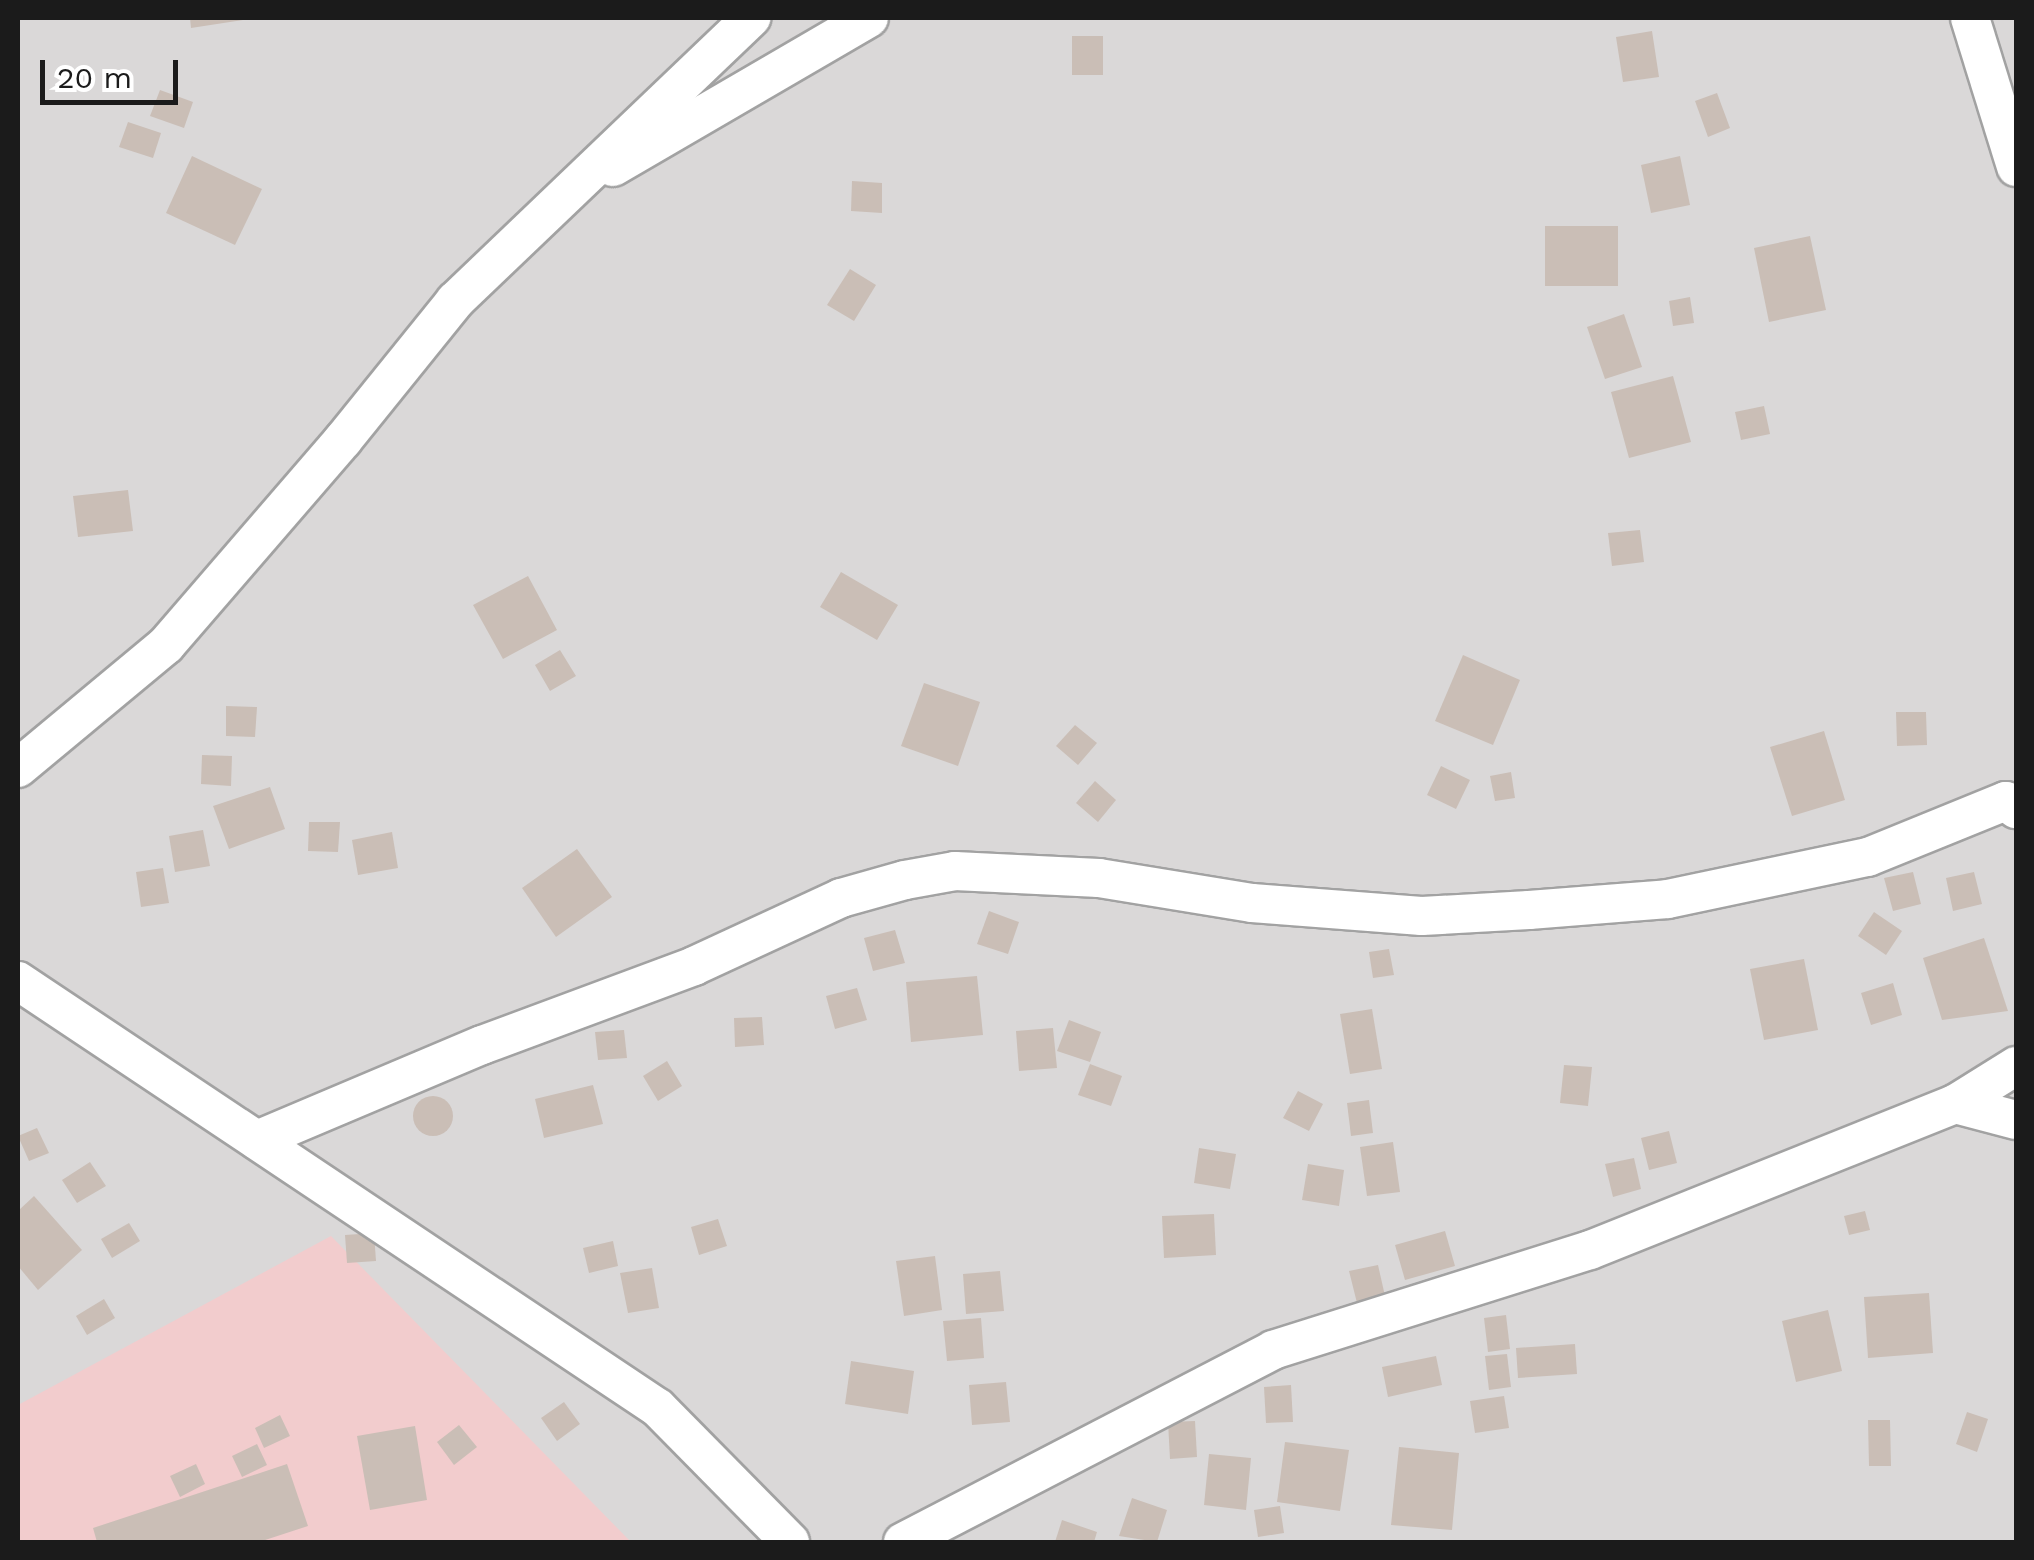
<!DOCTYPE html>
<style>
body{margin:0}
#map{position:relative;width:2034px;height:1560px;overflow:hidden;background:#eee8e0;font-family:"Work Sans",sans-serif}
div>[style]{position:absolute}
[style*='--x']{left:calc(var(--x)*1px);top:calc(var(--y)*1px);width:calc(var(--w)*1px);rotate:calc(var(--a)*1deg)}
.residential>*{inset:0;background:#dad8d8}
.commercial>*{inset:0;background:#f2cccd}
.building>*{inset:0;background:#cabeb6}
.round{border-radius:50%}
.roads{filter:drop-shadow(2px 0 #a2a2a2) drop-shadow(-2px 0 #a2a2a2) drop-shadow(0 2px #a2a2a2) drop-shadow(0 -2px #a2a2a2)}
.street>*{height:38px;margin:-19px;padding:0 19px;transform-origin:19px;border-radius:19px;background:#fff}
span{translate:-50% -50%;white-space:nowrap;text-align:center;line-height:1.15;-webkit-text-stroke:8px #fff;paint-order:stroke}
.frame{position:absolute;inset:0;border:20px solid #1b1b1b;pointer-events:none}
.scale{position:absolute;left:40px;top:60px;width:138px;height:45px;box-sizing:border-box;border:5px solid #1b1b1b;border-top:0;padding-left:12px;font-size:30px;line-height:35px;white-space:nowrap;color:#1b1b1b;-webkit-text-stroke:8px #fff;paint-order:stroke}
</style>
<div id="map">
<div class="residential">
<div style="clip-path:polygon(18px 18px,2016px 18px,2016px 1542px,18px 1542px)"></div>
</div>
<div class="commercial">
<div style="clip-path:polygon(331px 1236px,631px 1542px,18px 1542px,18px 1405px)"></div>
</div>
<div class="building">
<div style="clip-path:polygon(190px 18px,242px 18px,243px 20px,191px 28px)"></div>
<div style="clip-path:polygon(1652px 31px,1659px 77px,1623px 82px,1616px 37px)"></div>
<div style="clip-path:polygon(1072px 36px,1103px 36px,1103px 75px,1072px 75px)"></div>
<div style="clip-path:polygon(160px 90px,193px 102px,184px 128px,150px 116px)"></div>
<div style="clip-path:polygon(1717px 93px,1730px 128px,1708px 137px,1695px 101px)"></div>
<div style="clip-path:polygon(128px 122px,161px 133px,153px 158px,119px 147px)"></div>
<div style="clip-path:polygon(192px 156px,262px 189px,235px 245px,166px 213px)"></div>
<div style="clip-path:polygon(1680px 156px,1690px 205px,1651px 213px,1641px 165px)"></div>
<div style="clip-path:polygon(852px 181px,882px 183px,882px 213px,851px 211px)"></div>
<div style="clip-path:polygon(1545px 226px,1618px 226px,1618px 286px,1545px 286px)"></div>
<div style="clip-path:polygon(1810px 236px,1826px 310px,1769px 322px,1754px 248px)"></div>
<div style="clip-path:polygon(850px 269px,876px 285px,854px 321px,827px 305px)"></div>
<div style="clip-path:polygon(1690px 297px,1694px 323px,1673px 326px,1669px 301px)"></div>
<div style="clip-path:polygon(1624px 314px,1642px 367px,1605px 379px,1587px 327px)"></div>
<div style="clip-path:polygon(1673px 376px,1691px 442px,1629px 458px,1611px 392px)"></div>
<div style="clip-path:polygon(1764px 406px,1770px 434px,1741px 440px,1735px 412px)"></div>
<div style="clip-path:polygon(128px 490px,133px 531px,78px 537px,73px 496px)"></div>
<div style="clip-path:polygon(1640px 530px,1644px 562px,1612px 566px,1608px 533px)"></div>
<div style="clip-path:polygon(841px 572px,898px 605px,877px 640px,820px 607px)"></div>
<div style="clip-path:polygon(528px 576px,557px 630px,503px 659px,473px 605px)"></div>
<div style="clip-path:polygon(560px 650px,576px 676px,550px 691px,535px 665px)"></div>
<div style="clip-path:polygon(1463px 655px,1520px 680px,1493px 745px,1435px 721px)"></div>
<div style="clip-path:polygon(924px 683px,980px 702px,958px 766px,901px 746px)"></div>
<div style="clip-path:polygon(226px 706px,257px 707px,255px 737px,226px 736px)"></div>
<div style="clip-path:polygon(1896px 712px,1926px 712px,1927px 745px,1897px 746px)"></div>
<div style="clip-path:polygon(1075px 725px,1097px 743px,1078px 765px,1056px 746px)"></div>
<div style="clip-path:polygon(1824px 731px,1845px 800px,1792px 816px,1770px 747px)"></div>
<div style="clip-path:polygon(202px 755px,232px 756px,231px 786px,201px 784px)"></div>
<div style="clip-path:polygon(1441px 766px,1470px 780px,1456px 809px,1427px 795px)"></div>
<div style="clip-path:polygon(1511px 772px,1515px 798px,1495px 801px,1490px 776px)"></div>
<div style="clip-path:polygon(1095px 781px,1116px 800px,1098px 822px,1076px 803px)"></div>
<div style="clip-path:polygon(270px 787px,285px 829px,229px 849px,213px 806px)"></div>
<div style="clip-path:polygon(309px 822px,340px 822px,338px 852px,308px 851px)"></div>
<div style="clip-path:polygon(203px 830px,210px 866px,175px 872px,169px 836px)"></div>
<div style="clip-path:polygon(392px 832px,398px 868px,358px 875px,352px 840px)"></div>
<div style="clip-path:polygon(577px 849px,612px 897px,556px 937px,522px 888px)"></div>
<div style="clip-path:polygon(163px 868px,169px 903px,141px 907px,136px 872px)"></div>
<div style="clip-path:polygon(1913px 872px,1921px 904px,1893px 911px,1884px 878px)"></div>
<div style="clip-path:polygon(1974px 872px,1982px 904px,1953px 911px,1946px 878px)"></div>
<div style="clip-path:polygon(989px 911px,1019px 922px,1008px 954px,977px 944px)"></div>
<div style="clip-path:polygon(1874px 912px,1902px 931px,1886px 955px,1858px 936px)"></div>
<div style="clip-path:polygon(895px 930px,905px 963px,873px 971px,864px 938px)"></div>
<div style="clip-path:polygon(1984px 938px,2008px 1011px,1942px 1020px,1923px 958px)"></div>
<div style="clip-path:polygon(1389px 949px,1394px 975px,1373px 978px,1369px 952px)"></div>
<div style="clip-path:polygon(1804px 959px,1818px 1030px,1764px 1040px,1750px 969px)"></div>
<div style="clip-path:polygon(977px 976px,983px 1035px,911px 1042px,906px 982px)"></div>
<div style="clip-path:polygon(1893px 983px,1902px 1015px,1871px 1025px,1861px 993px)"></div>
<div style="clip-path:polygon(857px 988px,867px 1020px,835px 1029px,826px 996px)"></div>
<div style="clip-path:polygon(1372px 1009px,1382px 1069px,1350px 1074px,1340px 1014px)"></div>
<div style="clip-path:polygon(762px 1017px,764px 1045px,735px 1047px,734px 1018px)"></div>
<div style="clip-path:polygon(1069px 1020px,1101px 1032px,1090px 1062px,1057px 1051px)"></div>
<div style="clip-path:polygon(1053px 1028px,1057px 1068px,1019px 1071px,1016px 1031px)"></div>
<div style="clip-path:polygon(624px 1030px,627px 1058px,598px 1060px,595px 1032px)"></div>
<div style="clip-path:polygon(667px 1061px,682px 1086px,658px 1101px,643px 1076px)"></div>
<div style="clip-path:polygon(1090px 1064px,1122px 1076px,1111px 1106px,1078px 1095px)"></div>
<div style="clip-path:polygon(1564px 1065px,1592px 1067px,1588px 1106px,1560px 1103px)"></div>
<div style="clip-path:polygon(593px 1085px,603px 1124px,544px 1138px,535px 1099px)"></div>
<div style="clip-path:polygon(1298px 1091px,1323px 1104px,1309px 1131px,1283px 1118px)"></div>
<div class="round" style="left:413px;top:1096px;width:40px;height:40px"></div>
<div style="clip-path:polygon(1369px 1100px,1373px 1133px,1351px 1136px,1347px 1103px)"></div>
<div style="clip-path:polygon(37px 1128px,49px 1153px,29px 1161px,18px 1136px)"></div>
<div style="clip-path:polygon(1669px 1131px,1677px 1163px,1649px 1170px,1641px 1138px)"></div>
<div style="clip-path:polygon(1393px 1142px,1400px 1192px,1367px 1196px,1360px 1147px)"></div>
<div style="clip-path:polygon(1199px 1148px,1236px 1154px,1230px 1189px,1194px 1183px)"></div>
<div style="clip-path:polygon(1634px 1158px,1641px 1189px,1613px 1197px,1605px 1164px)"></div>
<div style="clip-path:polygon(90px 1162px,106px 1186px,77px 1203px,62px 1180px)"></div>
<div style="clip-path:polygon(1308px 1164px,1344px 1170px,1339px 1206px,1302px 1200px)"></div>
<div style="clip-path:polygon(34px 1196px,82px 1250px,38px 1290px,18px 1266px,18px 1211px)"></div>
<div style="clip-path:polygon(1865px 1211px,1870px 1230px,1849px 1235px,1844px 1216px)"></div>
<div style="clip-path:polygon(1214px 1214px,1216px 1255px,1164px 1258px,1162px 1216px)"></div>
<div style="clip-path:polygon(718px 1219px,727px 1246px,699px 1255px,691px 1227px)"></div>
<div style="clip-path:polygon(129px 1223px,140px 1241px,112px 1258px,101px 1239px)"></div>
<div style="clip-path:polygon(1445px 1231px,1455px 1266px,1405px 1280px,1395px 1245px)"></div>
<div style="clip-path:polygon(374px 1233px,376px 1261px,347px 1263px,345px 1235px)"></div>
<div style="clip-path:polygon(613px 1241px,618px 1266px,589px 1273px,583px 1248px)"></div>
<div style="clip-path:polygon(935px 1256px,942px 1310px,904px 1316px,896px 1261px)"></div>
<div style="clip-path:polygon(1378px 1265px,1385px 1296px,1357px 1303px,1349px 1271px)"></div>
<div style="clip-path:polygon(652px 1268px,659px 1308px,628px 1313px,620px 1273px)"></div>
<div style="clip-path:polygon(1000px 1271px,1004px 1311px,966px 1314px,963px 1274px)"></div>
<div style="clip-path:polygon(1929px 1293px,1933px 1353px,1868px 1358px,1864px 1297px)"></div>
<div style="clip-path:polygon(104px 1299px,115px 1318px,87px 1335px,76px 1316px)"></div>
<div style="clip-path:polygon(1828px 1310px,1842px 1371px,1796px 1382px,1782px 1321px)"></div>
<div style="clip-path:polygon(1506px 1315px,1510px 1349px,1488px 1352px,1484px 1318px)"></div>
<div style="clip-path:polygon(981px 1318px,984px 1358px,947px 1361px,943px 1321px)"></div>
<div style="clip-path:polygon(1575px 1344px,1577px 1374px,1518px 1378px,1516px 1348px)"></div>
<div style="clip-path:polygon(1507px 1354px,1511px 1387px,1489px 1390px,1485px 1356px)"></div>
<div style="clip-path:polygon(1436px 1356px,1442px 1385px,1388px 1397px,1382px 1367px)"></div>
<div style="clip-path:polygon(851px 1361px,914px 1371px,908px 1414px,845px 1404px)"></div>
<div style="clip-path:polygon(1006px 1382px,1010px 1422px,972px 1425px,969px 1385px)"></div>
<div style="clip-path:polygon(1291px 1385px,1293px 1422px,1266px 1423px,1264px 1387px)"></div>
<div style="clip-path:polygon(1504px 1396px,1509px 1428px,1475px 1433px,1470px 1401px)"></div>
<div style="clip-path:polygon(564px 1402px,580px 1424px,557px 1441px,541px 1418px)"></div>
<div style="clip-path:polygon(1967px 1412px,1988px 1419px,1977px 1452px,1956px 1444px)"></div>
<div style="clip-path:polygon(280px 1415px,290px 1436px,264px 1448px,255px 1428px)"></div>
<div style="clip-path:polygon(1868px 1420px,1890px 1420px,1891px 1466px,1869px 1466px)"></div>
<div style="clip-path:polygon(1195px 1421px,1197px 1457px,1170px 1459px,1168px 1422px)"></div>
<div style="clip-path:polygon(459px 1425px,477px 1447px,454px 1465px,437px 1442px)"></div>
<div style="clip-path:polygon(415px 1426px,427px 1500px,370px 1510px,357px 1436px)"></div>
<div style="clip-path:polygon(1285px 1442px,1349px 1450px,1340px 1511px,1277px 1502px)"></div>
<div style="clip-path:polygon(257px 1444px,267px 1465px,242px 1477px,232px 1456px)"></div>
<div style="clip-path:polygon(1399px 1447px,1459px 1453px,1452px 1530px,1391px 1525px)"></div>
<div style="clip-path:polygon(1209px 1454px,1251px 1458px,1246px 1510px,1204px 1505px)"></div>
<div style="clip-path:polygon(196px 1464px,205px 1484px,180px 1497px,170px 1476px)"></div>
<div style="clip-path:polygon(287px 1464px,308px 1526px,259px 1542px,97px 1542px,93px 1528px)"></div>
<div style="clip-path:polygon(1132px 1498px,1167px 1510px,1157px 1542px,1119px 1536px)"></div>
<div style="clip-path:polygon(1280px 1506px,1284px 1533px,1258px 1537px,1254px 1510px)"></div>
<div style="clip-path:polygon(1062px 1520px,1097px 1532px,1094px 1542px,1055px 1542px)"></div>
</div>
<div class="roads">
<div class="street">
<div style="--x:1970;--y:18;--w:156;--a:72.8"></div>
<div style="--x:613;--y:167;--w:296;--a:-30.2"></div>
<div style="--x:18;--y:768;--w:192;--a:-39.7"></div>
<div style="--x:166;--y:645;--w:271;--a:-49.2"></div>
<div style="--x:343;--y:440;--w:179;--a:-51.1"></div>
<div style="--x:455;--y:301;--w:410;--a:-43.7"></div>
<div style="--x:18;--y:981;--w:769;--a:33.71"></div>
<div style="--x:658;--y:1408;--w:188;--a:45.4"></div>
<div style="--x:1955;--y:1104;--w:63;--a:14.7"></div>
<div style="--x:257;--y:1140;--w:244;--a:-22.9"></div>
<div style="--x:482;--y:1045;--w:226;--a:-20.4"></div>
<div style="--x:694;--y:966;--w:162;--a:-24.8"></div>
<div style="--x:841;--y:898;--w:66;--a:-15.7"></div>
<div style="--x:905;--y:880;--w:51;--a:-10.2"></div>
<div style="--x:955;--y:871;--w:144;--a:2.8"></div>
<div style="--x:1099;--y:878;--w:155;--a:9.3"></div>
<div style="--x:1252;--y:903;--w:170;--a:4.4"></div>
<div style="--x:1422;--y:916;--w:107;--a:-3.2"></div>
<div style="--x:1529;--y:910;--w:139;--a:-4.5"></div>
<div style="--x:1668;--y:899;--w:204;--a:-11.9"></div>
<div style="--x:1868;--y:857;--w:149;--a:-22.1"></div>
<div style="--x:2006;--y:801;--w:13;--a:39"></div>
<div style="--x:903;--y:1542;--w:417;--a:-27.4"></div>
<div style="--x:1273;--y:1350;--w:332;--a:-17.5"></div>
<div style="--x:1590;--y:1250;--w:393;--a:-21.8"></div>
<div style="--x:1955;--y:1104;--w:72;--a:-31.9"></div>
</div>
</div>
<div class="frame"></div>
<div class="scale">20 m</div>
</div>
